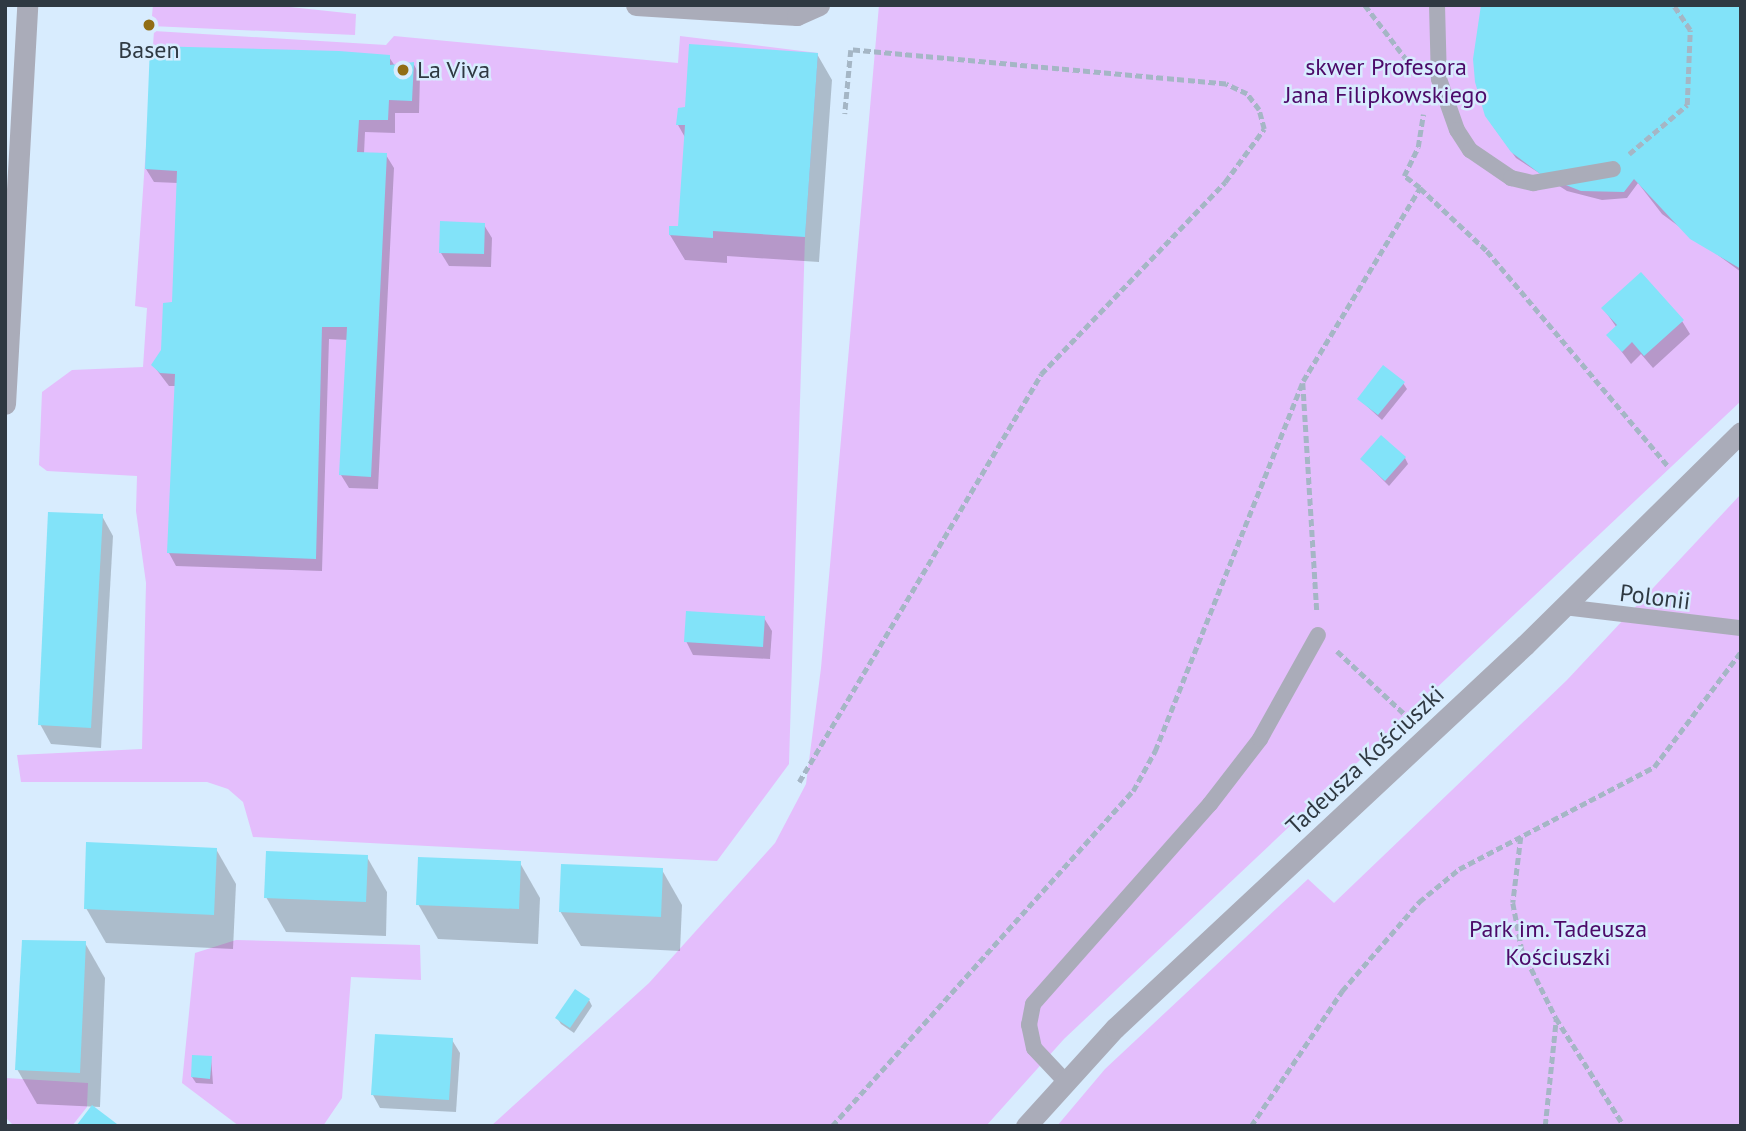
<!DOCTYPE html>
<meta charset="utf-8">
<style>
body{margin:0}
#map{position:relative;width:1746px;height:1131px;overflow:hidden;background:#d8ecfe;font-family:"PT Sans",sans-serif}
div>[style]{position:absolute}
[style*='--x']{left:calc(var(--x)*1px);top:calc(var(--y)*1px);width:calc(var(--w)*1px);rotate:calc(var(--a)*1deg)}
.green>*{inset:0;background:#e4befc}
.shadow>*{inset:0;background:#0003}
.building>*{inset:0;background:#82e3f9}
.path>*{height:4.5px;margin-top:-2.25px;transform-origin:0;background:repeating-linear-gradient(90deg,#a5b6c5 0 7px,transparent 0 10.5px)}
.lane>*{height:16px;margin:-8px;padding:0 8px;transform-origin:8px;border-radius:8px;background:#aaacb9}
.street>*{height:21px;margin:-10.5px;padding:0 10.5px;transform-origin:10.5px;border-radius:10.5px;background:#aaacb9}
.dots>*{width:19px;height:19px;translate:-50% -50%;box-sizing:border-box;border:4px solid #d8ecfe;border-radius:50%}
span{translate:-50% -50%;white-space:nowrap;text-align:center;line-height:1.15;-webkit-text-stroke:5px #d8ecfe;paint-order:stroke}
.poi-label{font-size:24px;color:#2f3942}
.left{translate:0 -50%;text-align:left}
.park-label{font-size:24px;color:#4c0a69}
.street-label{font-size:24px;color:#2f3942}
.frame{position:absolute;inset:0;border:7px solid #2f3942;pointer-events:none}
</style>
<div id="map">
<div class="green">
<div style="clip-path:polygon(153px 5px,271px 5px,356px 14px,355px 35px,151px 26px)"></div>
<div style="clip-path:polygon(879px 5px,1741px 5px,1741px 401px,1064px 1039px,986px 1126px,491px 1126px,649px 983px,775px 843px,806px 784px,821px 668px)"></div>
<div style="clip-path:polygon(154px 31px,386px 45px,394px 36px,678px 63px,680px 36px,818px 53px,805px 237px,789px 764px,717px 861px,253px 837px,243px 802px,228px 789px,207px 782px,21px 782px,17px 755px,142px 749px,146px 583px,136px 511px,137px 476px,47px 471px,39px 465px,42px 392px,72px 370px,143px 367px,147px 308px,135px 306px)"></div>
<div style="clip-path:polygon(1741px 494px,1741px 1126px,1057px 1126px,1105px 1069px,1308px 879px,1334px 903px,1567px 680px)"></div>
<div style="clip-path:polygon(236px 940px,420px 945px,421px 980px,351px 977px,342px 1098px,323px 1126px,239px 1126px,182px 1083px,195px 953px)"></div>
<div style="clip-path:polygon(6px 1078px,88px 1083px,87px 1107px,72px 1126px,14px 1126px,6px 1118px)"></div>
</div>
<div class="shadow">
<div style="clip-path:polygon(1741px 5px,1741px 272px,1662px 214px,1638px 183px,1627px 198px,1602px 200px,1567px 191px,1516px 158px,1490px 122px)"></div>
<div style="clip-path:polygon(817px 54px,832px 80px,819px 262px,727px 256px,727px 263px,685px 260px,670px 235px,680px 228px,686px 139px,678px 125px,687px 109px)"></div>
<div style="clip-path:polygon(389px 57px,395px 66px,413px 63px,420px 76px,419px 113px,395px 113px,395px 133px,365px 132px,364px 154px,386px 155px,394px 168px,378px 489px,349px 488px,341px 475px,348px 340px,329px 339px,322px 571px,176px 566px,169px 553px,176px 386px,169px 386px,153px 365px,163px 351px,173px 304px,178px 183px,154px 182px,146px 169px)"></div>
<div style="clip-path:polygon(484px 225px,492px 238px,491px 267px,449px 266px,441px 253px)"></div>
<div style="clip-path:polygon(1603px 308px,1682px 321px,1690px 334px,1653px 368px,1641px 354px,1631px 364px,1609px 335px,1617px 328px)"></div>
<div style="clip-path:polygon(1403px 383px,1407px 389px,1382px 420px,1359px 399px)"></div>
<div style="clip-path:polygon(1405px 458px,1408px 464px,1389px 486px,1362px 459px)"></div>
<div style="clip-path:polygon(102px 516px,113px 536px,101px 748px,51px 744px,40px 724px)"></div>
<div style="clip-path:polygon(764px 618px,772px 631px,770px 659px,693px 655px,686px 641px)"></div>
<div style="clip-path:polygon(216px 849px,236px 884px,233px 949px,106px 943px,86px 908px)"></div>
<div style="clip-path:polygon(367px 857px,387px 892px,386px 936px,286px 932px,266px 897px)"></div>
<div style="clip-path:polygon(520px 863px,540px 898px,538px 944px,438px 939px,418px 904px)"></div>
<div style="clip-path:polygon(662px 870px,682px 905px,680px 951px,581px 946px,560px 911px)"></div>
<div style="clip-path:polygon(85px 943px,105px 978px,100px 1107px,37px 1104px,17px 1069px)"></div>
<div style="clip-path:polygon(589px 1000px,592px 1006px,574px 1033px,561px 1024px,557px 1018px)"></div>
<div style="clip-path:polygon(452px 1040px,460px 1053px,456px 1112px,380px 1108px,373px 1095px)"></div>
<div style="clip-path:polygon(211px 1057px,213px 1084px,196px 1083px,192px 1077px)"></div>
<div style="clip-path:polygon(92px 1107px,117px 1126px,78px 1126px)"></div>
</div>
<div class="building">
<div style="clip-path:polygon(1481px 5px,1741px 5px,1741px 269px,1690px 239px,1634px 179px,1624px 192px,1581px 191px,1543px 176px,1511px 152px,1485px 116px,1475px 82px,1473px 59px)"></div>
<div style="clip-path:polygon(689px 44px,818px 53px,805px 237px,713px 231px,713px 238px,669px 235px,669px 226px,678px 226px,685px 125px,676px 125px,678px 108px,685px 107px)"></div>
<div style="clip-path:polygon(150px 46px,339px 51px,390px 55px,390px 65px,414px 62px,412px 101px,389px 100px,388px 120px,359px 120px,357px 152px,387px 153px,371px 477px,339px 475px,347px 327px,322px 327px,316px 559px,167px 553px,175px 374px,160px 373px,151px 365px,161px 350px,163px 303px,172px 302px,177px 171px,145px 169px)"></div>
<div style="clip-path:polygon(440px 221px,485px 223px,484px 254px,439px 253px)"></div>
<div style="clip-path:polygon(1641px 272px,1684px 320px,1644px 356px,1632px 342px,1622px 352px,1606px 335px,1617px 325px,1601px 308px)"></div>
<div style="clip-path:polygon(1383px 365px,1405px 382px,1378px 415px,1357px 399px)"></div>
<div style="clip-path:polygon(1381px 435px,1406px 457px,1385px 481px,1360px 459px)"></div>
<div style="clip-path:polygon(48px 512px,103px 514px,91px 728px,38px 725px)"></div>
<div style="clip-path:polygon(686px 611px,765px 616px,763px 647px,684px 642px)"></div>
<div style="clip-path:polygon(86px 842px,217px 848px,214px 915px,84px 909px)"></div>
<div style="clip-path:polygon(266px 851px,368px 855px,366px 902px,264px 898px)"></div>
<div style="clip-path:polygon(418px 857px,521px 861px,519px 909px,416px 905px)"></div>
<div style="clip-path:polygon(561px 864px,663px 868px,661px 917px,559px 912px)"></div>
<div style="clip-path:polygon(22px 940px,86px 941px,80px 1073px,15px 1070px)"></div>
<div style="clip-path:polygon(575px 989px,590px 999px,570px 1028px,555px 1018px)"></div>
<div style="clip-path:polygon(375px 1034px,453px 1038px,449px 1100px,371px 1095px)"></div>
<div style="clip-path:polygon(192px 1055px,212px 1056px,210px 1079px,191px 1077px)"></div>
<div style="clip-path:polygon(92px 1105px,117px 1124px,76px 1126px)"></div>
</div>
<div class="path">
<div style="--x:1365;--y:5;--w:79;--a:52.7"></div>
<div style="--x:1629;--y:154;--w:76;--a:-40.2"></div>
<div style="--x:1687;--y:105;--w:75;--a:-87.7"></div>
<div style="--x:1690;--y:30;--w:30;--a:-124"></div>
<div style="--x:1420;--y:188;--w:92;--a:43.2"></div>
<div style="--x:1487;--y:251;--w:282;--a:49.9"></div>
<div style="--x:1303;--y:383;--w:229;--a:86.5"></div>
<div style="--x:1337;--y:651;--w:100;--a:43"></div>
<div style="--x:799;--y:782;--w:474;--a:-59.3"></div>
<div style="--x:1041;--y:374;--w:266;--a:-46.2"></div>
<div style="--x:1225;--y:182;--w:66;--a:-53.7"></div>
<div style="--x:1264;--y:129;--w:20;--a:-105"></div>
<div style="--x:1259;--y:110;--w:20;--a:-127"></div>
<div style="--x:1247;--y:94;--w:23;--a:-155"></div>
<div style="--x:1226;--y:84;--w:377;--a:-174.8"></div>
<div style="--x:851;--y:50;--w:64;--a:95.4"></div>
<div style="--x:1521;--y:837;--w:66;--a:96.9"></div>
<div style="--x:1513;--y:903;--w:48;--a:79.2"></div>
<div style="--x:1522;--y:950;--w:76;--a:63.4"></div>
<div style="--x:1556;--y:1018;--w:128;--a:57.8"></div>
<div style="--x:832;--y:1126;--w:450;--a:-48.1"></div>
<div style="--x:1133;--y:791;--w:46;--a:-61.2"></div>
<div style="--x:1155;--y:751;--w:399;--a:-68.2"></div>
<div style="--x:1303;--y:381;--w:226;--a:-58.8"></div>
<div style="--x:1420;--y:188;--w:20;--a:-143"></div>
<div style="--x:1404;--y:176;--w:32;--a:-64"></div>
<div style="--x:1418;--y:147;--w:33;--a:-81"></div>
<div style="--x:1251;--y:1126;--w:163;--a:-56"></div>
<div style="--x:1342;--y:991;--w:118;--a:-49.1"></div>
<div style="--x:1419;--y:902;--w:52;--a:-39.5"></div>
<div style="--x:1459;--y:869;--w:220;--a:-27.6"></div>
<div style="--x:1654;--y:767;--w:143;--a:-53"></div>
<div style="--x:1545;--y:1126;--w:108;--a:-84.1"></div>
</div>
<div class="lane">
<div style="--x:1437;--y:5;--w:74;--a:88.5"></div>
<div style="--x:1439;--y:79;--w:54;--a:70.6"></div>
<div style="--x:1457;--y:130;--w:24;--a:57"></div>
<div style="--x:1470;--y:150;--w:50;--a:34.3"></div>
<div style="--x:1511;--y:178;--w:23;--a:13"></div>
<div style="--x:1533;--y:183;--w:81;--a:-9.9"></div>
<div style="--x:1564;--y:607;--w:178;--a:6.8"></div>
<div style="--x:1065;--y:1081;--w:45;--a:-133.2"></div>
<div style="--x:1034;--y:1048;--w:24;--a:-102"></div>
<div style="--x:1029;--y:1025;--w:21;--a:-79"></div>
<div style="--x:1033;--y:1004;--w:267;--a:-48.5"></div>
<div style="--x:1210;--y:804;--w:82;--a:-52.4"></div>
<div style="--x:1260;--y:739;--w:119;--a:-60.9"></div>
</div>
<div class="street">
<div style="--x:636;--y:5;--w:161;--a:3.6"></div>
<div style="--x:797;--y:15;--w:24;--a:-24"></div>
<div style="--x:5;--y:404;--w:400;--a:-86.8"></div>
<div style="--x:1026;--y:1126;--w:132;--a:-47.8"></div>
<div style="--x:1115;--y:1028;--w:561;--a:-43.05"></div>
<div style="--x:1525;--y:645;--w:303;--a:-44.6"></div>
</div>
<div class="dots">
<div style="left:149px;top:25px;background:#916d14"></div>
<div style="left:403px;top:70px;background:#916d14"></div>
</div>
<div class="poi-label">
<span style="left:149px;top:50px">Basen</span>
<span class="left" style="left:417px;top:70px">La Viva</span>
</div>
<div class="park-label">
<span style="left:1386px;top:81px">skwer Profesora<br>Jana Filipkowskiego</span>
<span style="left:1558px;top:943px">Park im. Tadeusza<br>Kościuszki</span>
</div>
<div class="street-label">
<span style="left:1655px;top:597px;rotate:7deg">Polonii</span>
<span style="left:1365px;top:760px;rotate:-43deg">Tadeusza Kościuszki</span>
</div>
<div class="frame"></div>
</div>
